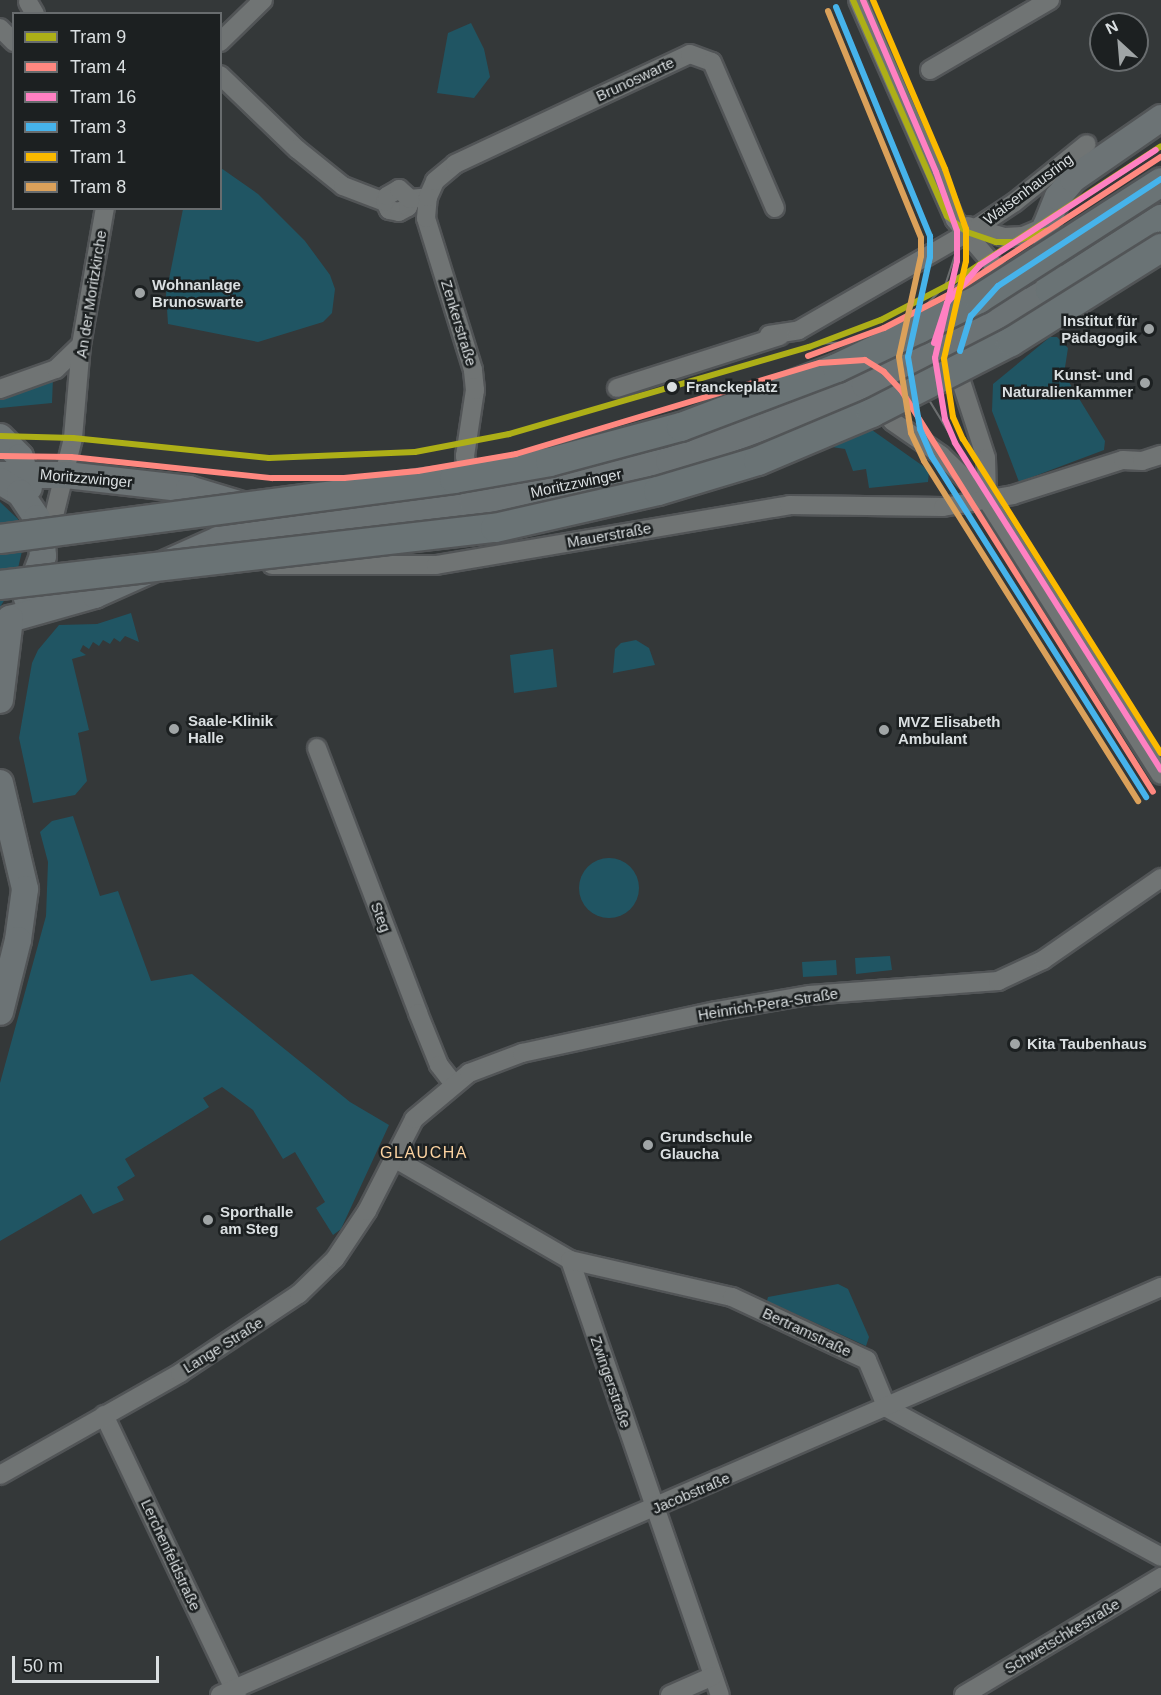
<!DOCTYPE html>
<meta charset="utf-8">
<style>
body{margin:0}
#map{position:relative;width:1161px;height:1695px;overflow:hidden;background:#343839;font-family:Helvetica,sans-serif}
div>[style]{position:absolute}
[style*='--x']{left:calc(var(--x)*1px);top:calc(var(--y)*1px);width:calc(var(--w)*1px);rotate:calc(var(--a)*1deg)}
.green>*{inset:0;background:#205563}
.round{border-radius:50%}
.roads{filter:drop-shadow(2px 0 #525557) drop-shadow(-2px 0 #525557) drop-shadow(0 2px #525557) drop-shadow(0 -2px #525557)}
.street>*{height:18px;margin:-9px;padding:0 9px;transform-origin:9px;border-radius:9px;background:#707474}
.secondary>*{height:26px;margin:-13px;padding:0 13px;transform-origin:13px;border-radius:13px;background:#6c7375}
.primary>*{height:28px;margin:-14px;padding:0 14px;transform-origin:14px;border-radius:14px;background:#6a7375}
.tram>*{height:1.5px;margin:-0.75px;padding:0 0.75px;transform-origin:0.75px;border-radius:0.75px;background:#6b6e6f}
.bridges{filter:drop-shadow(2px 0 #525557) drop-shadow(-2px 0 #525557) drop-shadow(0 2px #525557) drop-shadow(0 -2px #525557)}
.primary-bridge>*{height:28px;margin:-14px;padding:0 14px;transform-origin:14px;border-radius:14px;background:#6a7375}
.tram-1>*{height:6px;margin:-3px;padding:0 3px;transform-origin:3px;border-radius:3px;background:#adaf17}
.tram-2>*{height:6px;margin:-3px;padding:0 3px;transform-origin:3px;border-radius:3px;background:#ff8880}
.tram-3>*{height:6px;margin:-3px;padding:0 3px;transform-origin:3px;border-radius:3px;background:#ff80c2}
.tram-4>*{height:6px;margin:-3px;padding:0 3px;transform-origin:3px;border-radius:3px;background:#46b3eb}
.tram-5>*{height:6px;margin:-3px;padding:0 3px;transform-origin:3px;border-radius:3px;background:#fbba00}
.tram-6>*{height:6px;margin:-3px;padding:0 3px;transform-origin:3px;border-radius:3px;background:#dba15a}
.dots>*{width:16px;height:16px;translate:-50% -50%;box-sizing:border-box;border:3px solid #1c2021;border-radius:50%}
span{translate:-50% -50%;white-space:nowrap;text-align:center;line-height:1.15;-webkit-text-stroke:5px #1c2021;paint-order:stroke}
.street-label{font-size:15px;color:#dadfe1}
.poi-label{font-size:15px;color:#dadfe1;font-weight:700}
.left{translate:0 -50%;text-align:left}
.right{translate:-100% -50%;text-align:right}
.stop-label{font-size:15px;color:#dadfe1;font-weight:700}
.neighbourhood-label{font-size:16px;color:#fcd3a1;letter-spacing:1.5px}
.legend{position:absolute;left:12px;top:12px;width:210px;height:198px;box-sizing:border-box;background:#1c2021;border:2px solid #686c6e;margin:0;padding:8px 10px;list-style:none;font-size:18px;color:#dadfe1}
.legend li{display:flex;align-items:center;gap:12px;height:30px}
.legend b{width:30px;border:2px solid #686c6e}
.north{position:absolute;left:1089px;top:12px;width:60px;height:60px;box-sizing:border-box;background:#1c2021;border:2px solid #686c6e;border-radius:50%;rotate:334deg;font-size:16px;font-weight:700;line-height:24px;text-align:center;color:#dadfe1}
.north::after{content:'';display:block;margin:auto;width:21px;height:27px;background:#a0a5a6;clip-path:polygon(50% 0,100% 100%,50% 72%,0 100%)}
.scale{position:absolute;left:12px;top:1656px;width:147px;height:27px;box-sizing:border-box;border:3px solid #dadfe1;border-top:0;padding-left:8px;font-size:18px;line-height:21px;white-space:nowrap;color:#dadfe1;-webkit-text-stroke:4px #1c2021;paint-order:stroke}
</style>
<div id="map">
<div class="green">
<div style="clip-path:polygon(471px 23px,484px 49px,490px 77px,474px 98px,437px 93px,448px 33px)"></div>
<div style="clip-path:polygon(221px 168px,258px 194px,305px 241px,330px 275px,335px 289px,332px 313px,323px 322px,258px 342px,168px 324px,166px 294px,183px 209px,220px 208px)"></div>
<div style="clip-path:polygon(1050px 337px,1057px 337px,1068px 348px,1064px 374px,1105px 441px,1104px 450px,1019px 482px,992px 411px,993px 384px)"></div>
<div style="clip-path:polygon(53px 377px,52px 403px,0 408px,0 397px)"></div>
<div style="clip-path:polygon(872px 430px,923px 466px,929px 472px,928px 482px,869px 488px,866px 469px,853px 471px,845px 449px,832px 447px)"></div>
<div style="clip-path:polygon(0 502px,18px 519px,23px 547px,14px 585px,0 607px)"></div>
<div style="clip-path:polygon(131px 613px,139px 642px,125px 636px,120px 642px,114px 638px,110px 644px,103px 640px,99px 646px,93px 642px,89px 649px,83px 645px,80px 651px,86px 655px,72px 659px,89px 730px,78px 733px,87px 781px,75px 795px,33px 803px,19px 738px,32px 663px,38px 650px,59px 625px,97px 624px)"></div>
<div style="clip-path:polygon(636px 640px,649px 648px,655px 665px,613px 673px,615px 649px,621px 643px)"></div>
<div style="clip-path:polygon(553px 649px,557px 687px,514px 693px,510px 655px)"></div>
<div style="clip-path:polygon(73px 816px,100px 896px,118px 891px,151px 981px,192px 974px,350px 1102px,389px 1125px,341px 1229px,333px 1235px,316px 1208px,325px 1202px,295px 1152px,283px 1159px,253px 1110px,222px 1087px,203px 1098px,209px 1107px,125px 1159px,135px 1176px,117px 1187px,124px 1200px,93px 1214px,81px 1194px,0 1241px,0 1083px,46px 916px,48px 862px,40px 832px,52px 821px)"></div>
<div class="round" style="left:579px;top:858px;width:60px;height:60px"></div>
<div style="clip-path:polygon(890px 956px,892px 970px,856px 974px,855px 958px)"></div>
<div style="clip-path:polygon(836px 960px,837px 975px,803px 977px,802px 962px)"></div>
<div style="clip-path:polygon(838px 1284px,848px 1289px,869px 1337px,866px 1346px,767px 1301px,768px 1297px)"></div>
</div>
<div class="roads">
<div class="street">
<div style="--x:858;--y:0;--w:240;--a:66.2"></div>
<div style="--x:955;--y:220;--w:111;--a:49.4"></div>
<div style="--x:28;--y:2;--w:14;--a:60"></div>
<div style="--x:0;--y:28;--w:20;--a:45"></div>
<div style="--x:220;--y:42;--w:60;--a:-44.3"></div>
<div style="--x:930;--y:70;--w:139;--a:-30.3"></div>
<div style="--x:220;--y:75;--w:107;--a:43.9"></div>
<div style="--x:297;--y:149;--w:59;--a:38.8"></div>
<div style="--x:343;--y:186;--w:45;--a:20.9"></div>
<div style="--x:385;--y:202;--w:9;--a:63"></div>
<div style="--x:389;--y:210;--w:10;--a:11"></div>
<div style="--x:399;--y:212;--w:10;--a:-29"></div>
<div style="--x:408;--y:207;--w:8;--a:-76"></div>
<div style="--x:410;--y:199;--w:18;--a:-6"></div>
<div style="--x:385;--y:202;--w:6;--a:-72"></div>
<div style="--x:387;--y:196;--w:14;--a:-30"></div>
<div style="--x:399;--y:189;--w:15;--a:42"></div>
<div style="--x:968;--y:226;--w:39;--a:17"></div>
<div style="--x:1005;--y:237;--w:18;--a:-3"></div>
<div style="--x:1023;--y:236;--w:25;--a:-23"></div>
<div style="--x:769;--y:335;--w:30;--a:-9"></div>
<div style="--x:799;--y:330;--w:208;--a:-30"></div>
<div style="--x:979;--y:226;--w:43;--a:-33.7"></div>
<div style="--x:1015;--y:202;--w:92;--a:-38.9"></div>
<div style="--x:954;--y:360;--w:103;--a:71.9"></div>
<div style="--x:986;--y:458;--w:42;--a:88.6"></div>
<div style="--x:617;--y:388;--w:171;--a:-17.7"></div>
<div style="--x:0;--y:389;--w:59;--a:-19.7"></div>
<div style="--x:56;--y:369;--w:35;--a:-44"></div>
<div style="--x:877;--y:400;--w:26;--a:54"></div>
<div style="--x:892;--y:421;--w:60;--a:34.8"></div>
<div style="--x:941;--y:455;--w:64;--a:44.4"></div>
<div style="--x:987;--y:500;--w:325;--a:57.7"></div>
<div style="--x:473;--y:504;--w:49;--a:-99.5"></div>
<div style="--x:465;--y:456;--w:67;--a:-81.4"></div>
<div style="--x:475;--y:390;--w:20;--a:-96"></div>
<div style="--x:473;--y:370;--w:159;--a:-107.2"></div>
<div style="--x:426;--y:218;--w:21;--a:-85"></div>
<div style="--x:428;--y:197;--w:17;--a:-66"></div>
<div style="--x:435;--y:181;--w:26;--a:-40"></div>
<div style="--x:455;--y:164;--w:259;--a:-25.1"></div>
<div style="--x:690;--y:54;--w:23;--a:20"></div>
<div style="--x:712;--y:62;--w:159;--a:66.7"></div>
<div style="--x:48;--y:540;--w:105;--a:-76.2"></div>
<div style="--x:73;--y:438;--w:93;--a:-85.1"></div>
<div style="--x:81;--y:345;--w:139;--a:-80.1"></div>
<div style="--x:272;--y:565;--w:164;--a:0"></div>
<div style="--x:436;--y:565;--w:358;--a:-9.6"></div>
<div style="--x:789;--y:505;--w:154;--a:0.7"></div>
<div style="--x:943;--y:507;--w:71;--a:-9.7"></div>
<div style="--x:1013;--y:495;--w:115;--a:-17.7"></div>
<div style="--x:1123;--y:460;--w:19;--a:3"></div>
<div style="--x:1142;--y:461;--w:20;--a:-18"></div>
<div style="--x:317;--y:748;--w:284;--a:69.1"></div>
<div style="--x:418;--y:1013;--w:56;--a:68"></div>
<div style="--x:439;--y:1065;--w:23;--a:52"></div>
<div style="--x:394;--y:1158;--w:203;--a:30.1"></div>
<div style="--x:570;--y:1260;--w:460;--a:71"></div>
<div style="--x:570;--y:1260;--w:166;--a:12.9"></div>
<div style="--x:732;--y:1297;--w:149;--a:25"></div>
<div style="--x:867;--y:1360;--w:52;--a:67.4"></div>
<div style="--x:887;--y:1408;--w:312;--a:28.5"></div>
<div style="--x:104;--y:1415;--w:310;--a:64.6"></div>
<div style="--x:0;--y:1475;--w:207;--a:-29.5"></div>
<div style="--x:180;--y:1373;--w:143;--a:-33.6"></div>
<div style="--x:299;--y:1294;--w:50;--a:-44.2"></div>
<div style="--x:335;--y:1259;--w:58;--a:-56.3"></div>
<div style="--x:367;--y:1211;--w:103;--a:-62.9"></div>
<div style="--x:414;--y:1119;--w:72;--a:-39.9"></div>
<div style="--x:469;--y:1073;--w:57;--a:-20.7"></div>
<div style="--x:522;--y:1053;--w:198;--a:-12.2"></div>
<div style="--x:716;--y:1011;--w:94;--a:-9.8"></div>
<div style="--x:809;--y:995;--w:190;--a:-4.2"></div>
<div style="--x:998;--y:981;--w:50;--a:-25"></div>
<div style="--x:1043;--y:960;--w:144;--a:-34.8"></div>
<div style="--x:220;--y:1695;--w:1026;--a:-23.44"></div>
<div style="--x:670;--y:1695;--w:47;--a:-23.8"></div>
<div style="--x:964;--y:1695;--w:230;--a:-30.9"></div>
</div>
<div class="secondary">
<div style="--x:0;--y:437;--w:28;--a:45"></div>
<div style="--x:20;--y:457;--w:32;--a:74"></div>
<div style="--x:0;--y:475;--w:66;--a:0"></div>
<div style="--x:66;--y:475;--w:124;--a:6.5"></div>
<div style="--x:189;--y:489;--w:63;--a:16.7"></div>
<div style="--x:0;--y:481;--w:23;--a:31"></div>
<div style="--x:20;--y:493;--w:30;--a:56"></div>
<div style="--x:37;--y:518;--w:16;--a:75"></div>
<div style="--x:41;--y:533;--w:23;--a:85"></div>
<div style="--x:43;--y:556;--w:45;--a:110.9"></div>
<div style="--x:10;--y:619;--w:88;--a:-15.8"></div>
<div style="--x:95;--y:595;--w:135;--a:-24.1"></div>
<div style="--x:218;--y:540;--w:258;--a:-8"></div>
<div style="--x:473;--y:504;--w:201;--a:-12.4"></div>
<div style="--x:669;--y:461;--w:109;--a:-19.8"></div>
<div style="--x:772;--y:424;--w:101;--a:-22.8"></div>
<div style="--x:865;--y:385;--w:115;--a:-24.8"></div>
<div style="--x:969;--y:337;--w:94;--a:-30.1"></div>
<div style="--x:1050;--y:290;--w:64;--a:-93.6"></div>
<div style="--x:1046;--y:226;--w:31;--a:-68"></div>
<div style="--x:1058;--y:197;--w:23;--a:-50"></div>
<div style="--x:1073;--y:179;--w:107;--a:-34.7"></div>
<div style="--x:0;--y:700;--w:82;--a:-83"></div>
<div style="--x:0;--y:783;--w:109;--a:76.7"></div>
<div style="--x:25;--y:889;--w:51;--a:97.8"></div>
<div style="--x:18;--y:940;--w:74;--a:104"></div>
</div>
<div class="primary">
<div style="--x:1050;--y:290;--w:132;--a:-32.6"></div>
</div>
</div>
<div class="tram">
<div style="--x:1136;--y:162;--w:29;--a:-29"></div>
<div style="--x:918;--y:313;--w:38;--a:-45"></div>
<div style="--x:945;--y:286;--w:39;--a:-72"></div>
<div style="--x:930;--y:333;--w:49;--a:-63.4"></div>
<div style="--x:952;--y:289;--w:60;--a:-39"></div>
<div style="--x:818;--y:344;--w:42;--a:-4.1"></div>
<div style="--x:860;--y:341;--w:19;--a:16"></div>
<div style="--x:878;--y:346;--w:25;--a:34"></div>
<div style="--x:899;--y:360;--w:25;--a:47"></div>
<div style="--x:916;--y:378;--w:90;--a:58.6"></div>
</div>
<div class="bridges">
<div class="primary-bridge">
<div style="--x:0;--y:539;--w:458;--a:-7.5"></div>
<div style="--x:454;--y:479;--w:97;--a:-10"></div>
<div style="--x:550;--y:462;--w:136;--a:-15"></div>
<div style="--x:681;--y:427;--w:167;--a:-20.7"></div>
<div style="--x:837;--y:368;--w:91;--a:-25.4"></div>
<div style="--x:919;--y:329;--w:67;--a:-26.6"></div>
<div style="--x:979;--y:299;--w:216;--a:-32.7"></div>
<div style="--x:0;--y:585;--w:498;--a:-6.6"></div>
<div style="--x:495;--y:528;--w:167;--a:-12.8"></div>
<div style="--x:658;--y:491;--w:104;--a:-16.7"></div>
<div style="--x:758;--y:461;--w:124;--a:-22.8"></div>
<div style="--x:872;--y:413;--w:156;--a:-27.1"></div>
<div style="--x:1011;--y:342;--w:177;--a:-32.1"></div>
</div>
</div>
<div class="tram-1">
<div style="--x:853;--y:0;--w:236;--a:66.5"></div>
<div style="--x:947;--y:216;--w:26;--a:39"></div>
<div style="--x:967;--y:232;--w:31;--a:19"></div>
<div style="--x:996;--y:242;--w:17;--a:0"></div>
<div style="--x:1013;--y:242;--w:36;--a:-19"></div>
<div style="--x:0;--y:436;--w:73;--a:1.6"></div>
<div style="--x:73;--y:438;--w:197;--a:5.8"></div>
<div style="--x:269;--y:458;--w:146;--a:-2.4"></div>
<div style="--x:415;--y:452;--w:96;--a:-10.8"></div>
<div style="--x:509;--y:434;--w:312;--a:-16.2"></div>
<div style="--x:809;--y:347;--w:77;--a:-20.6"></div>
<div style="--x:881;--y:320;--w:76;--a:-27.6"></div>
<div style="--x:948;--y:285;--w:254;--a:-33.1"></div>
</div>
<div class="tram-2">
<div style="--x:808;--y:356;--w:81;--a:-20.2"></div>
<div style="--x:884;--y:328;--w:76;--a:-27.2"></div>
<div style="--x:952;--y:293;--w:249;--a:-33.1"></div>
<div style="--x:0;--y:456;--w:71;--a:0.8"></div>
<div style="--x:71;--y:457;--w:202;--a:6"></div>
<div style="--x:272;--y:478;--w:72;--a:0"></div>
<div style="--x:344;--y:478;--w:74;--a:-5.4"></div>
<div style="--x:418;--y:471;--w:99;--a:-9.8"></div>
<div style="--x:516;--y:454;--w:317;--a:-16.7"></div>
<div style="--x:820;--y:363;--w:45;--a:-3.8"></div>
<div style="--x:865;--y:360;--w:22;--a:32"></div>
<div style="--x:884;--y:372;--w:25;--a:47"></div>
<div style="--x:901;--y:390;--w:474;--a:57.9"></div>
</div>
<div class="tram-3">
<div style="--x:863;--y:0;--w:187;--a:67"></div>
<div style="--x:936;--y:172;--w:63;--a:70.4"></div>
<div style="--x:957;--y:231;--w:30;--a:90"></div>
<div style="--x:957;--y:261;--w:99;--a:102.8"></div>
<div style="--x:935;--y:358;--w:62;--a:80.7"></div>
<div style="--x:945;--y:419;--w:26;--a:67"></div>
<div style="--x:955;--y:443;--w:386;--a:57.8"></div>
<div style="--x:934;--y:343;--w:42;--a:-72"></div>
<div style="--x:947;--y:303;--w:50;--a:-49"></div>
<div style="--x:980;--y:265;--w:210;--a:-33.2"></div>
</div>
<div class="tram-4">
<div style="--x:836;--y:7;--w:248;--a:67.7"></div>
<div style="--x:930;--y:236;--w:21;--a:90"></div>
<div style="--x:930;--y:257;--w:102;--a:102.4"></div>
<div style="--x:908;--y:357;--w:73;--a:80.5"></div>
<div style="--x:920;--y:429;--w:30;--a:67"></div>
<div style="--x:932;--y:457;--w:402;--a:57.8"></div>
<div style="--x:960;--y:351;--w:37;--a:-73"></div>
<div style="--x:971;--y:316;--w:40;--a:-48"></div>
<div style="--x:998;--y:286;--w:195;--a:-33.3"></div>
</div>
<div class="tram-5">
<div style="--x:873;--y:0;--w:184;--a:66.9"></div>
<div style="--x:945;--y:169;--w:64;--a:70.7"></div>
<div style="--x:966;--y:229;--w:32;--a:90"></div>
<div style="--x:966;--y:261;--w:100;--a:102.7"></div>
<div style="--x:944;--y:359;--w:59;--a:81.2"></div>
<div style="--x:953;--y:417;--w:24;--a:66"></div>
<div style="--x:963;--y:439;--w:371;--a:57.8"></div>
</div>
<div class="tram-6">
<div style="--x:828;--y:11;--w:245;--a:67.7"></div>
<div style="--x:921;--y:238;--w:18;--a:90"></div>
<div style="--x:921;--y:256;--w:103;--a:102.3"></div>
<div style="--x:899;--y:357;--w:77;--a:81"></div>
<div style="--x:911;--y:433;--w:31;--a:65"></div>
<div style="--x:924;--y:461;--w:402;--a:57.8"></div>
</div>
<div class="dots">
<div style="left:140px;top:293px;background:#a0a5a6"></div>
<div style="left:1149px;top:329px;background:#a0a5a6"></div>
<div style="left:1145px;top:383px;background:#a0a5a6"></div>
<div style="left:672px;top:387px;background:#dadfe1"></div>
<div style="left:174px;top:729px;background:#a0a5a6"></div>
<div style="left:884px;top:730px;background:#a0a5a6"></div>
<div style="left:1015px;top:1044px;background:#a0a5a6"></div>
<div style="left:648px;top:1145px;background:#a0a5a6"></div>
<div style="left:208px;top:1220px;background:#a0a5a6"></div>
</div>
<div class="street-label">
<span style="left:635px;top:79px;rotate:-25deg">Brunoswarte</span>
<span style="left:1028px;top:189px;rotate:-37deg">Waisenhausring</span>
<span style="left:91px;top:294px;rotate:-81deg">An der Moritzkirche</span>
<span style="left:459px;top:323px;rotate:73deg">Zenkerstraße</span>
<span style="left:86px;top:478px;rotate:5deg">Moritzzwinger</span>
<span style="left:576px;top:483px;rotate:-12deg">Moritzzwinger</span>
<span style="left:609px;top:535px;rotate:-10deg">Mauerstraße</span>
<span style="left:381px;top:917px;rotate:69deg">Steg</span>
<span style="left:768px;top:1004px;rotate:-9deg">Heinrich-Pera-Straße</span>
<span style="left:807px;top:1332px;rotate:25deg">Bertramstraße</span>
<span style="left:223px;top:1345px;rotate:-32deg">Lange Straße</span>
<span style="left:611px;top:1382px;rotate:71deg">Zwingerstraße</span>
<span style="left:691px;top:1493px;rotate:-23deg">Jacobstraße</span>
<span style="left:171px;top:1555px;rotate:65deg">Lerchenfeldstraße</span>
<span style="left:1062px;top:1636px;rotate:-31deg">Schwetschkestraße</span>
</div>
<div class="poi-label">
<span class="left" style="left:152px;top:293px">Wohnanlage<br>Brunoswarte</span>
<span class="right" style="left:1137px;top:329px">Institut für<br>Pädagogik</span>
<span class="right" style="left:1133px;top:383px">Kunst- und<br>Naturalienkammer</span>
<span class="left" style="left:188px;top:729px">Saale-Klinik<br>Halle</span>
<span class="left" style="left:898px;top:730px">MVZ Elisabeth<br>Ambulant</span>
<span class="left" style="left:1027px;top:1044px">Kita Taubenhaus</span>
<span class="left" style="left:660px;top:1145px">Grundschule<br>Glaucha</span>
<span class="left" style="left:220px;top:1220px">Sporthalle<br>am Steg</span>
</div>
<div class="stop-label">
<span class="left" style="left:686px;top:387px">Franckeplatz</span>
</div>
<div class="neighbourhood-label">
<span style="left:424px;top:1153px">GLAUCHA</span>
</div>
<ul class="legend">
<li><b style="height:8px;background:#adaf17"></b>Tram 9</li>
<li><b style="height:8px;background:#ff8880"></b>Tram 4</li>
<li><b style="height:8px;background:#ff80c2"></b>Tram 16</li>
<li><b style="height:8px;background:#46b3eb"></b>Tram 3</li>
<li><b style="height:8px;background:#fbba00"></b>Tram 1</li>
<li><b style="height:8px;background:#dba15a"></b>Tram 8</li>
</ul>
<div class="north">N</div>
<div class="scale">50 m</div>
</div>
